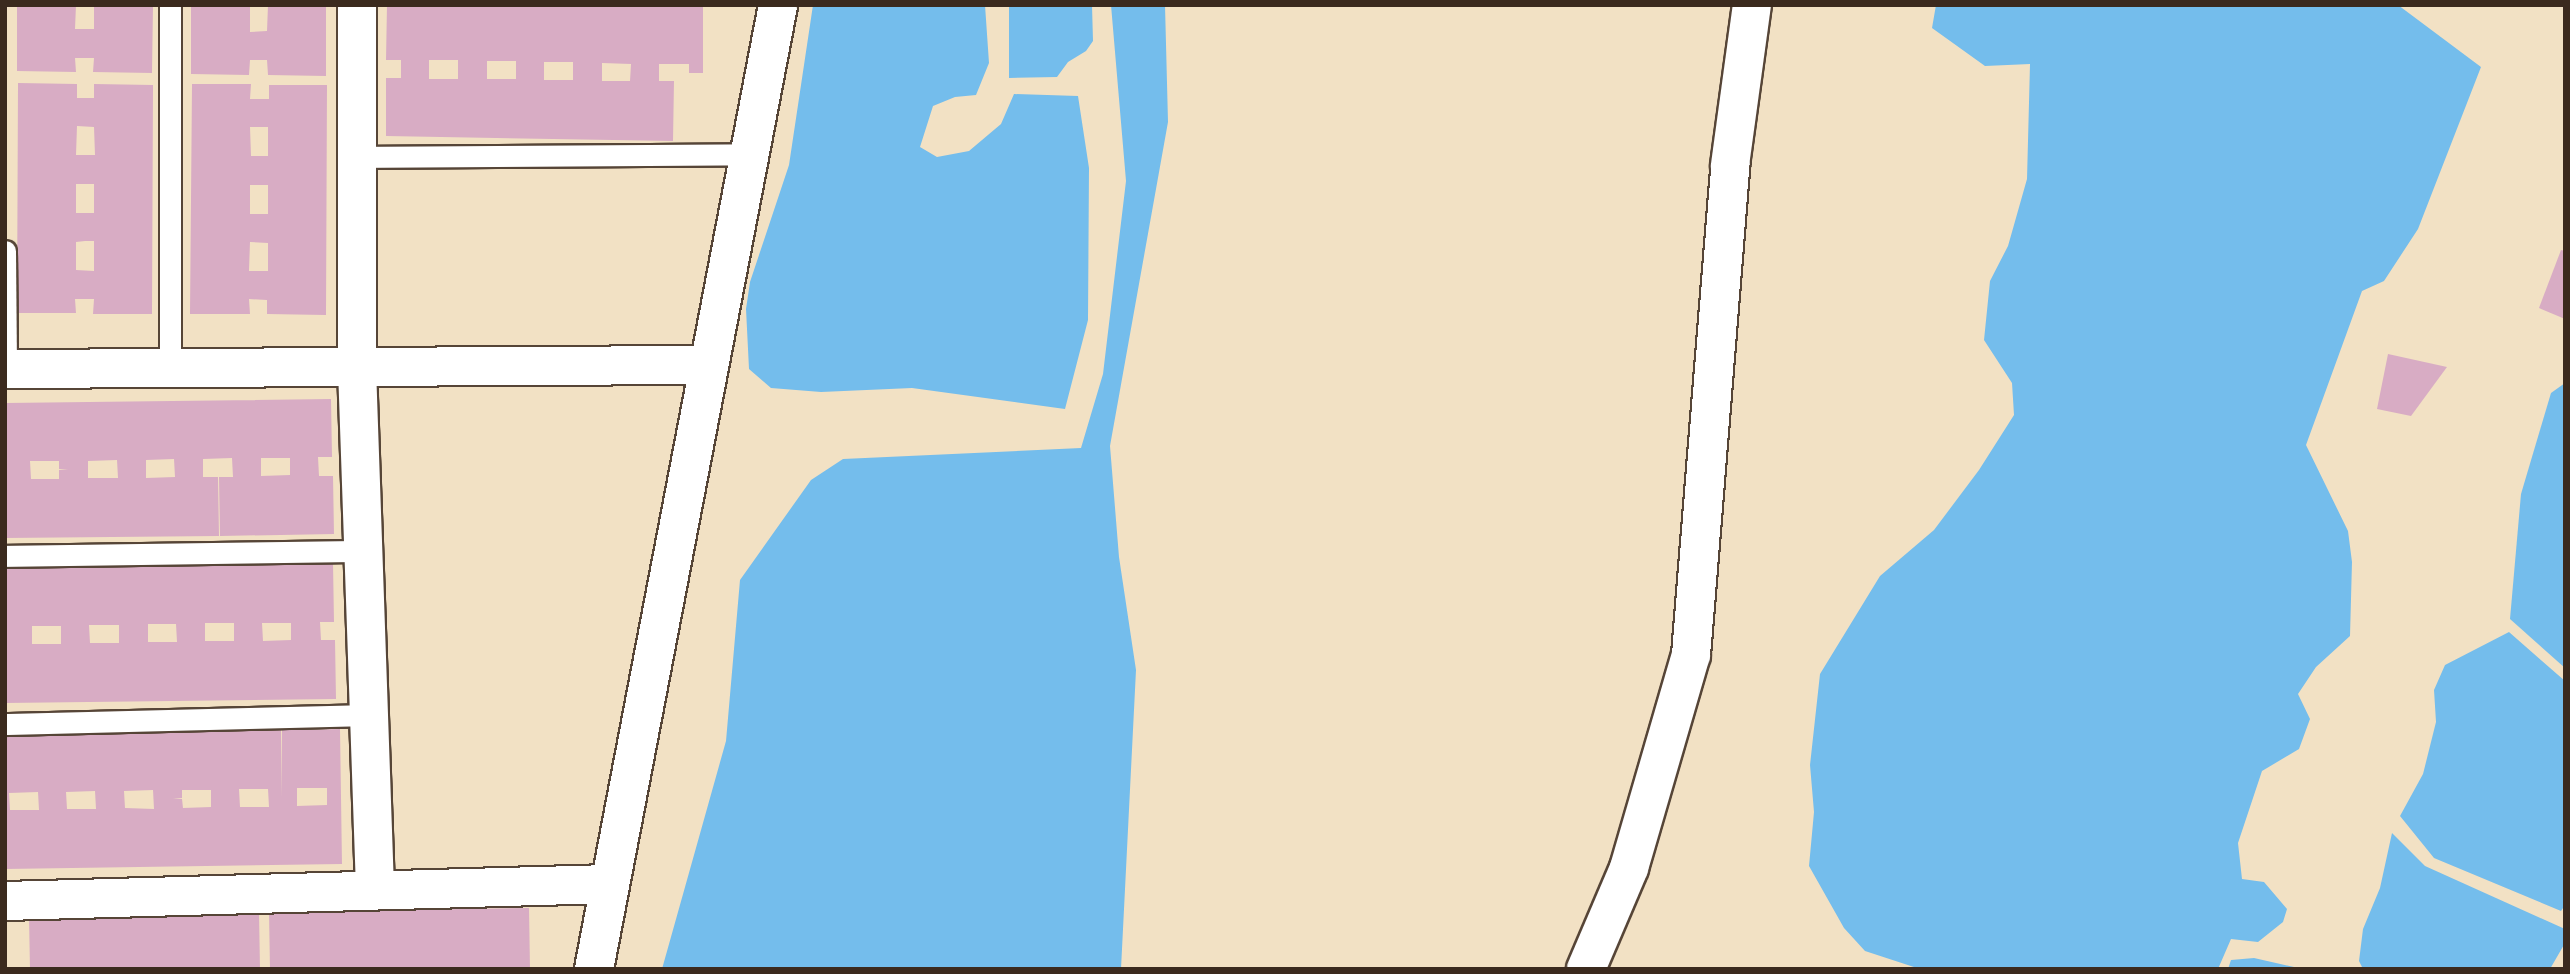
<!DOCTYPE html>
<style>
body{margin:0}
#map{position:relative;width:2570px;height:974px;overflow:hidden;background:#f2e1c4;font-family:"Shantell Sans",sans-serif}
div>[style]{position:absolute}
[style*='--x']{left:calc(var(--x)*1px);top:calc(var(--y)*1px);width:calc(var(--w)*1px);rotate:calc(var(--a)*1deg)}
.water>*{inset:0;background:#74bdec}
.building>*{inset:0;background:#d8acc4}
.roads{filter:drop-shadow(2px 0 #564537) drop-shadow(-2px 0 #564537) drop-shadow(0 2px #564537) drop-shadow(0 -2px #564537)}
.lane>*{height:21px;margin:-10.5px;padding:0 10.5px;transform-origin:10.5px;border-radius:10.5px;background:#fff}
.street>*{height:38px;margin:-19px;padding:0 19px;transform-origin:19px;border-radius:19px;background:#fff}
span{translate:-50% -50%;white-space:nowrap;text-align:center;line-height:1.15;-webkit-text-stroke:6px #fff;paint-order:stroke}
.frame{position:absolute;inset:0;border:7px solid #3b2a1e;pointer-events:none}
</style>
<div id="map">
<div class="water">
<div style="clip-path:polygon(813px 5px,985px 5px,989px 63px,976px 95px,955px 97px,933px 106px,920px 147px,937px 157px,969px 151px,1001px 124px,1014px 94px,1078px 96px,1089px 168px,1088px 320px,1065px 409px,912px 388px,821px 392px,771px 388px,749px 369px,746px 309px,750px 282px,789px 165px)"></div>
<div style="clip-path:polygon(1009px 5px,1092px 5px,1093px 41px,1086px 51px,1068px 62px,1057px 77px,1009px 78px)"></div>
<div style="clip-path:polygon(1111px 5px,1165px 5px,1168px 122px,1110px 446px,1119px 557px,1136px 670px,1121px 969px,662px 969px,726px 741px,740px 580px,811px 480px,843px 459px,1081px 448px,1103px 374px,1126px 181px)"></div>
<div style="clip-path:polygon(1936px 5px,2398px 5px,2481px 67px,2418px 229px,2384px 281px,2362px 291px,2306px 445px,2348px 531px,2352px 562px,2350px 636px,2316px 667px,2298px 694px,2310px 719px,2299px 749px,2262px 771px,2238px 843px,2242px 879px,2264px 882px,2287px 909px,2283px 922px,2258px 942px,2231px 939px,2218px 969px,1920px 969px,1865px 951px,1844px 928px,1809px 866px,1814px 812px,1810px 765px,1820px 674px,1880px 576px,1934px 530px,1979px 470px,2014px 415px,2012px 383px,1984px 340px,1990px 281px,2008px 246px,2027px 179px,2030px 64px,1985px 66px,1932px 28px)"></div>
<div style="clip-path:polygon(2565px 383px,2565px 668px,2510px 619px,2521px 494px,2551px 393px)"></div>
<div style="clip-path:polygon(2509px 632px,2565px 681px,2565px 905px,2561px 911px,2434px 858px,2400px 816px,2423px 774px,2436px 722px,2434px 690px,2445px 665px)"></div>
<div style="clip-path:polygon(2392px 833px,2425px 866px,2565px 929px,2565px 943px,2550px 969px,2363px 969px,2359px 961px,2363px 929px,2380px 888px)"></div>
<div style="clip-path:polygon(2254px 958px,2294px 967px,2296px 969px,2228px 969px,2231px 960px)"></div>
</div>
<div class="building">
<div style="clip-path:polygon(17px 5px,76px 5px,75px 29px,94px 29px,94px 5px,153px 5px,152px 73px,93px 72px,94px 58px,75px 58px,76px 72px,17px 71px)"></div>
<div style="clip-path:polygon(191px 5px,250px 5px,250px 32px,267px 31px,268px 5px,326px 5px,326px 76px,268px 75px,267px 60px,250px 60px,249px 75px,191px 74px)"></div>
<div style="clip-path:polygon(evenodd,387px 5px,703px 5px,703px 73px,689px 73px,689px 64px,659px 64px,659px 81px,674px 81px,673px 141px,386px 136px,386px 78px,401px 78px,401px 60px,386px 60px,387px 5px,429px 60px,458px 60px,458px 79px,429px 79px,429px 60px,387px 5px,487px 61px,516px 61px,516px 79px,487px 79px,487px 61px,387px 5px,544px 62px,573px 62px,573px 80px,544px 80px,544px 62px,387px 5px,602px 63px,631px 64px,630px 81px,602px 81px,602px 63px)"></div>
<div style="clip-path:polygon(evenodd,18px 83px,77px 84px,77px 98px,94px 98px,94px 84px,153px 85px,152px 314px,93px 314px,94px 299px,75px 299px,76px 313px,17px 313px,18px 83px,77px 126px,94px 127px,95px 155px,76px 155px,77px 126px,18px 83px,76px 184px,94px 184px,94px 213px,76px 213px,76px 184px,18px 83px,85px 241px,94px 241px,94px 271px,76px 270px,76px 242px,85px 241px)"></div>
<div style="clip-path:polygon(evenodd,192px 84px,251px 84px,250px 99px,269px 99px,269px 85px,327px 85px,326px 315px,267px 314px,267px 300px,249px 299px,250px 314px,190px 314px,192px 84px,250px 127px,268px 127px,268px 156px,251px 156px,250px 127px,192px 84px,250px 185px,268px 185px,268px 214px,250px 214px,250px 185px,192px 84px,250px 242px,268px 243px,268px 271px,249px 271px,250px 242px)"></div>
<div style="clip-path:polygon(2561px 250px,2565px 251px,2565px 319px,2539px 308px)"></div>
<div style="clip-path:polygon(2388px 354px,2447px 367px,2411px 416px,2377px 409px)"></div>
<div style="clip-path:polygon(evenodd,331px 399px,332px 457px,318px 457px,319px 476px,333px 476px,334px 534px,220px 536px,219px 477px,233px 477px,232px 458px,203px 459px,203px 477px,218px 477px,219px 536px,5px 538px,5px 403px,331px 399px,261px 458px,290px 458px,290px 475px,261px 476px,261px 458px,331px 399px,174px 459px,175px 477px,146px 478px,146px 460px,174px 459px,331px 399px,117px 460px,118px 478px,88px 478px,88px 461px,117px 460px,331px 399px,30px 461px,59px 461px,59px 469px,68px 470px,59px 470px,59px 479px,31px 479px,30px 461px)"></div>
<div style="clip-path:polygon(evenodd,333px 563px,334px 622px,320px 622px,321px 640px,335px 640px,336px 699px,5px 703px,5px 567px,333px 563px,205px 623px,234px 623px,234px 641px,205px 641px,205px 623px,333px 563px,262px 623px,291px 623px,291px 640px,263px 641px,262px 623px,333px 563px,148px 624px,176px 624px,177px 642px,148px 642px,148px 624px,333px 563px,89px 625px,119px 625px,119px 643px,90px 643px,89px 625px,333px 563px,32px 626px,61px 626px,61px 644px,32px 644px,32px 626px)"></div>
<div style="clip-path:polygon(evenodd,340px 729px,342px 864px,5px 869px,5px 734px,281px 730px,282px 798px,282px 730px,340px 729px,297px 788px,327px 788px,327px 805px,297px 806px,297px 788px,340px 729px,239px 789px,268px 789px,269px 807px,240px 807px,239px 789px,340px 729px,153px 790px,154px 809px,125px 808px,124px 791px,153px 790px,340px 729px,182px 790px,211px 790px,211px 807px,183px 808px,182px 799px,173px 799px,182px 798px,182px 790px,340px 729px,95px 791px,96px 809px,67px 809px,66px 792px,95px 791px,340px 729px,38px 792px,39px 810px,10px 810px,9px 793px,38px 792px)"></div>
<div style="clip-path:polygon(529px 908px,530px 969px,270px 969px,269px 912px)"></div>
<div style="clip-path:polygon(259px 913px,260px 969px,30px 969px,29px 917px)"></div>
</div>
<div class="roads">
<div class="lane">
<div style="--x:170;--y:5;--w:363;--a:90"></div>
<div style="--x:357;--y:157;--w:393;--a:-0.4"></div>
<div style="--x:5;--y:251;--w:118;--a:89.5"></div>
<div style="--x:5;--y:556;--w:358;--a:-0.8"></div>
<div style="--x:5;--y:724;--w:364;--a:-1.4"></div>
</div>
<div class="street">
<div style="--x:357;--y:5;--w:363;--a:90"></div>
<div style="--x:357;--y:368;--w:521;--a:88.02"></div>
<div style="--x:5;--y:369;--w:704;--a:-0.33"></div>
<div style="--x:5;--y:901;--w:605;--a:-1.61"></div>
<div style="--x:594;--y:969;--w:981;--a:-79.19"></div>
<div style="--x:1586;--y:969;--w:110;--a:-66.9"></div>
<div style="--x:1629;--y:868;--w:222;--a:-73.8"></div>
<div style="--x:1691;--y:655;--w:492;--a:-85.4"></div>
<div style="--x:1730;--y:165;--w:162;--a:-82.2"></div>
</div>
</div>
<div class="frame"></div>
</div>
